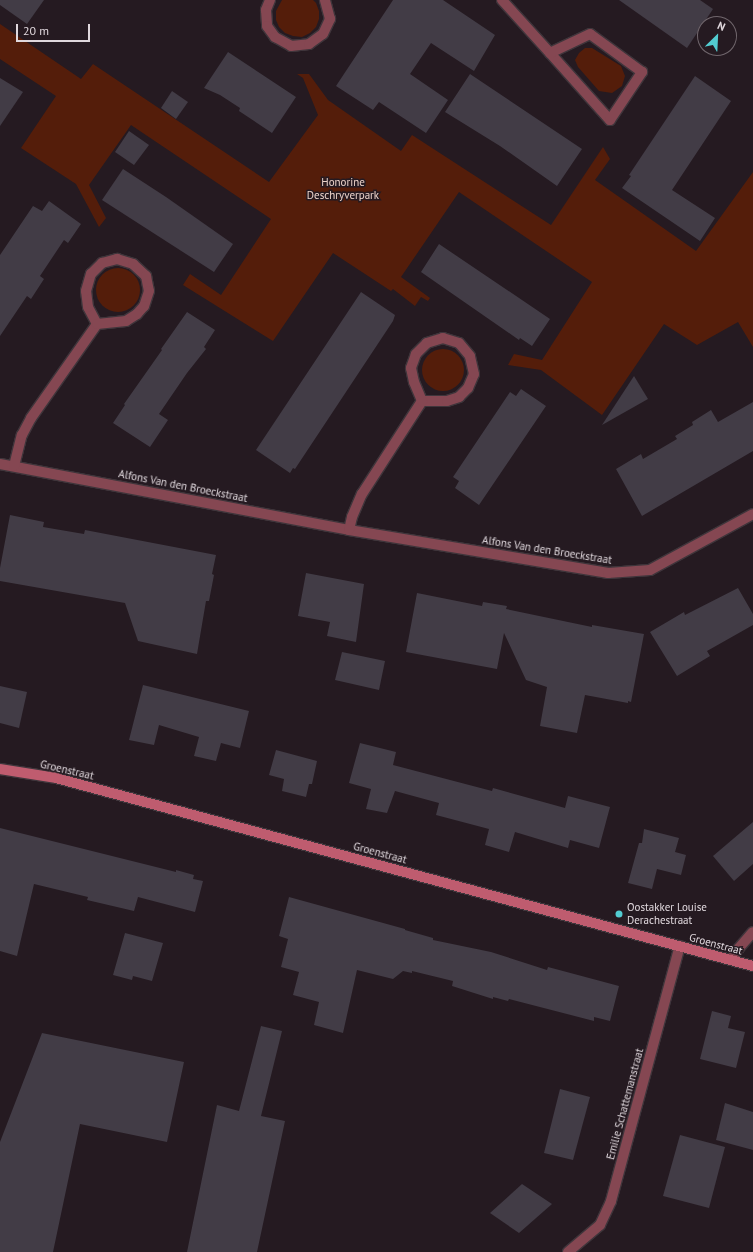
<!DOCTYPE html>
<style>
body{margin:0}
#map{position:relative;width:753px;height:1252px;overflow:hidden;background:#251a21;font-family:"PT Sans",sans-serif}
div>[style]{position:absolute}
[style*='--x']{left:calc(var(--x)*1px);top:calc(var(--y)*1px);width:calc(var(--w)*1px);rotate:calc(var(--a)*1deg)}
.green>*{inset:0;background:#541d0a}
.round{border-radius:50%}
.building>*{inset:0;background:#423c46}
.roads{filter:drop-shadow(1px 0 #3f353b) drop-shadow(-1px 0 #3f353b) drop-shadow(0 1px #3f353b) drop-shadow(0 -1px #3f353b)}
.street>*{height:10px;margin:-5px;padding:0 5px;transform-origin:5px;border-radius:5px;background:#854752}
.secondary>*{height:10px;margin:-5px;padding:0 5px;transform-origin:5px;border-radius:5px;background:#bf5c6f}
.dots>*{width:11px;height:11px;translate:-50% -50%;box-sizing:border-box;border:2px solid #251a21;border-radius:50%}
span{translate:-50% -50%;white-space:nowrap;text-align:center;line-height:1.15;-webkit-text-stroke:3px #251a21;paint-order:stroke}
.park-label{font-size:11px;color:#edd3ca}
.street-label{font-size:11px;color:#e0d8dd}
.poi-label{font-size:11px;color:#e0d8dd}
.left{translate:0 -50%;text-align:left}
.north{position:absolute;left:697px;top:16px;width:40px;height:40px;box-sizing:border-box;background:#251a21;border:1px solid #70666c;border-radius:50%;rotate:24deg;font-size:11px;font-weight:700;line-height:16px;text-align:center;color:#e0d8dd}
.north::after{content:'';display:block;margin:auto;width:14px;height:18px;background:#52ccd1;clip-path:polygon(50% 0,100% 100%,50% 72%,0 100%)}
.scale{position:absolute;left:16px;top:24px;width:74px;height:18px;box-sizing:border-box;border:2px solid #e0d8dd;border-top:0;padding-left:5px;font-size:12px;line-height:14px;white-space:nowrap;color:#e0d8dd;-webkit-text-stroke:3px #251a21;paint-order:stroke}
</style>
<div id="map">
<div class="green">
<div style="clip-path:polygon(282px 0,313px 0,316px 3px,319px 11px,319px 19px,316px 27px,310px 33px,302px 37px,293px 36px,285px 33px,279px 27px,276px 20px,276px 11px)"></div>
<div style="clip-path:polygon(0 24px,81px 79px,93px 64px,269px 182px,318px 115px,303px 78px,297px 74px,309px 74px,328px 100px,401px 151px,412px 135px,551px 225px,603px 147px,610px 159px,595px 180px,696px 251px,753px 172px,753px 347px,738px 322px,697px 345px,664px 324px,602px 415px,541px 370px,508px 365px,514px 354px,542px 360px,592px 282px,459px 192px,401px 277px,430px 298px,428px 301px,421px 297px,415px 306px,393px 289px,391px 291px,333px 253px,273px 341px,183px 285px,190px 274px,221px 295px,271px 219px,131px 125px,89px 185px,106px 218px,99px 227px,76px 184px,21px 148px,56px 96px,0 59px)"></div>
<div style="clip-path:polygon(585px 48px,592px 48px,621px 66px,625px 76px,622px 86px,612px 93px,599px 91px,578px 67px,575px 60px,579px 53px)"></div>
<div class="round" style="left:96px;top:268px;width:44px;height:44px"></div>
<div class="round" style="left:422px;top:349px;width:42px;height:42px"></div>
</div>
<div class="building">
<div style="clip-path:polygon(0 0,44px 0,27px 24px,0 5px)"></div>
<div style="clip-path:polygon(393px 0,443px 0,495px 35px,474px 71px,431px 43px,410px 74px,448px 100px,426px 133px,379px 102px,373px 110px,336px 86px)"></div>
<div style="clip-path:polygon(619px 0,700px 0,713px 9px,687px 48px)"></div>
<div style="clip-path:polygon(228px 52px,296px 97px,272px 133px,239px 111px,240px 108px,220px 95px,204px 88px)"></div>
<div style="clip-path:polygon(470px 74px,582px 149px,557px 186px,500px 146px,445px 112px)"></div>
<div style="clip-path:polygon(695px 76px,731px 101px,672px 190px,715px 218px,700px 241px,622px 188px,631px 176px,629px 175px)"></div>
<div style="clip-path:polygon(0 78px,23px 92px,0 126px)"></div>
<div style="clip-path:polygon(172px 91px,188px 102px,176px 119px,161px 108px)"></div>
<div style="clip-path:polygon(129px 131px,149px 145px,134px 165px,115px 152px)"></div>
<div style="clip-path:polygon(123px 169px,166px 197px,233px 244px,214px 272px,102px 200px)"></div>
<div style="clip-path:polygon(49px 201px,81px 224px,68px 243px,64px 240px,40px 276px,44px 279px,31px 299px,27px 296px,0 336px,0 255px,33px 206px,42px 211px)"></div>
<div style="clip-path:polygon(439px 244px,550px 319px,532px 346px,520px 338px,519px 340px,421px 272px)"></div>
<div style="clip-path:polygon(361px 292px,395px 315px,393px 321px,295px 469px,293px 468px,290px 473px,256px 450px)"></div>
<div style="clip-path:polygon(187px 312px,215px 330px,204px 347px,206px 349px,187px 373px,159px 414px,168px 420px,150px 447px,113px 423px,125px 405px,124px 404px,162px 350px,161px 349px)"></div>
<div style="clip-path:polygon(634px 376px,648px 399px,602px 425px)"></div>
<div style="clip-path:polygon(521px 389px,546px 406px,479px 505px,455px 488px,459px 481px,453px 477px,510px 392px,516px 396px)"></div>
<div style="clip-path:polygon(753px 402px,753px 451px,642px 516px,616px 469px,641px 454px,643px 459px,677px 439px,675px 436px,693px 425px,692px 422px,711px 410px,718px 422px)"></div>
<div style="clip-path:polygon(10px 515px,44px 522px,43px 527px,84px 534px,85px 530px,216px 555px,212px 574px,214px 575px,209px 601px,206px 601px,197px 654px,138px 641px,125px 603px,0 581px,0 568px)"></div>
<div style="clip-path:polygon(306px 573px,364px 584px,356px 642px,327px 636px,330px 622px,298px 616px)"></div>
<div style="clip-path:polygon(738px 588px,753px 614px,753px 625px,707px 651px,710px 656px,677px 676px,650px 632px,684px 612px,685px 615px)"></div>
<div style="clip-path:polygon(417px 593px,482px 606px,483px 602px,507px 606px,506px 609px,592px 627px,592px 625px,644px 634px,631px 702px,628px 701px,628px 703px,585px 695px,577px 733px,540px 726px,547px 687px,526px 680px,504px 633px,497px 669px,406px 652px)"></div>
<div style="clip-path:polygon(342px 652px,385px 661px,379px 690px,335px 680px)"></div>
<div style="clip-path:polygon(143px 685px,249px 711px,240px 748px,221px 743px,216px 761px,194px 756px,199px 737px,159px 725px,154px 745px,129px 740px)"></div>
<div style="clip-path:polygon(0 686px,27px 692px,19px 728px,0 723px)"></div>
<div style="clip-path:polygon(360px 743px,396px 752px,393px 765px,492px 791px,493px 788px,565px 808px,568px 796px,610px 807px,599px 848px,570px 840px,568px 848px,515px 832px,509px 852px,485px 845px,489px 829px,436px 815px,439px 803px,395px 791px,387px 813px,366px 809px,371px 789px,349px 783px)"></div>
<div style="clip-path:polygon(276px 750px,317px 761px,312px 784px,309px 784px,306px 797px,282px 791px,284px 779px,269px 775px)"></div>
<div style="clip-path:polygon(753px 822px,753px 864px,734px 881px,713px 856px)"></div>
<div style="clip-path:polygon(0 828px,176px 872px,176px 870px,194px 875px,193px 879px,203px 881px,195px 912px,138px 897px,134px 911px,87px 900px,88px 897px,34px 884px,17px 956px,0 951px)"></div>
<div style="clip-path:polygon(644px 829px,679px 838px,675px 852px,686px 855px,681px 875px,657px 869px,652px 889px,628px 883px,639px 843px,642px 843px)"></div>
<div style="clip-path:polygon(289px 897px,405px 929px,405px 930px,433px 938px,433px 940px,491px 952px,547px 970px,548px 967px,619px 986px,610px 1021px,594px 1017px,594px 1021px,509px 999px,508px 1001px,493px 997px,493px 999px,452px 986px,453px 981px,412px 971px,412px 973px,403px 971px,393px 979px,357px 970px,343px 1033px,314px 1025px,319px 1002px,293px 995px,299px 972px,281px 967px,288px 939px,279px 936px)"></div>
<div style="clip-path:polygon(125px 933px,163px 943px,152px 981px,133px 976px,132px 980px,113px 975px)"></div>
<div style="clip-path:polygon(712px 1011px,731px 1016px,728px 1028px,745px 1032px,736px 1068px,700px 1059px)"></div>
<div style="clip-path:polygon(261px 1026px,282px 1031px,261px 1116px,285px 1121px,257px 1252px,187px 1252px,217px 1105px,239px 1111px)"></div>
<div style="clip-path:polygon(42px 1033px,184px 1062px,167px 1142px,80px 1124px,53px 1252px,0 1252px,0 1142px)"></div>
<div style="clip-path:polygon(560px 1089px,590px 1097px,573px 1160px,544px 1153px)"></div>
<div style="clip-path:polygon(725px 1103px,753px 1112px,753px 1150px,716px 1140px)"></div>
<div style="clip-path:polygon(680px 1135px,725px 1147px,709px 1208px,663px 1196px)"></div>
<div style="clip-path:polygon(522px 1184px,552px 1204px,519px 1233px,490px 1213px)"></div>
</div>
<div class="roads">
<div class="street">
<div style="--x:270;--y:0;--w:11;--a:112"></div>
<div style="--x:266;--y:10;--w:16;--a:86"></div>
<div style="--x:267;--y:26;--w:14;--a:54"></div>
<div style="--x:275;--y:37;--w:18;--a:29"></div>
<div style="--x:291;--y:46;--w:18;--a:-6"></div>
<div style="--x:309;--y:44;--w:17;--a:-36"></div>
<div style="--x:323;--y:34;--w:17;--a:-65"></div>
<div style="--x:330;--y:19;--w:20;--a:-105"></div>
<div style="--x:502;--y:0;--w:72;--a:47.8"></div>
<div style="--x:550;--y:53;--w:90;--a:48.2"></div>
<div style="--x:610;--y:120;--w:58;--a:-56.3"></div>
<div style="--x:642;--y:72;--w:64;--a:-143.8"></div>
<div style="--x:590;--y:34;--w:44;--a:154.6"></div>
<div style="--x:0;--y:464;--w:355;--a:10.7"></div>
<div style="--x:349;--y:530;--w:263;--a:9.4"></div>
<div style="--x:608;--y:573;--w:42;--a:-4.1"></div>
<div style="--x:650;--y:570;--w:117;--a:-28.5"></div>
<div style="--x:14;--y:466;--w:32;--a:-76"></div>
<div style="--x:22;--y:435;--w:19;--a:-62"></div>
<div style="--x:31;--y:418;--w:115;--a:-54.9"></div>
<div style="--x:97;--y:324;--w:19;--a:-118"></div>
<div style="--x:88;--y:307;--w:16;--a:-97"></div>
<div style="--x:86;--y:291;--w:18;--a:-74"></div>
<div style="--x:91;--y:274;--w:16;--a:-45"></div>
<div style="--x:102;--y:263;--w:16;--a:-15"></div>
<div style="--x:117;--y:259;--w:17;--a:17"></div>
<div style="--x:133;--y:264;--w:18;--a:43"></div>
<div style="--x:146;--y:276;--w:15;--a:79"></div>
<div style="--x:149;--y:291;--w:16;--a:108"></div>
<div style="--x:144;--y:306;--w:11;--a:131"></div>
<div style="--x:137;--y:314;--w:13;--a:148"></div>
<div style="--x:126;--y:321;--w:29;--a:174"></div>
<div style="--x:349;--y:530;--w:13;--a:-77"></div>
<div style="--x:352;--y:517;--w:25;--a:-67"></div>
<div style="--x:362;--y:494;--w:111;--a:-57.2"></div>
<div style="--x:422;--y:401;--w:25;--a:0"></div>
<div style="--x:447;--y:401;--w:13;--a:-18"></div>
<div style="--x:459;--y:397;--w:13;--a:-45"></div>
<div style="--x:468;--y:388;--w:15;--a:-67"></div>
<div style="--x:474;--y:374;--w:18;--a:-103"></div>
<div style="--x:470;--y:356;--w:17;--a:-130"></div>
<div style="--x:459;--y:343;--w:17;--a:-163"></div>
<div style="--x:443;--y:338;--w:17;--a:163"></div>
<div style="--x:427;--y:343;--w:16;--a:135"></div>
<div style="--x:416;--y:354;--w:15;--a:110"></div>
<div style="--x:411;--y:368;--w:14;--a:78"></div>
<div style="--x:414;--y:382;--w:21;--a:67"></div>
<div style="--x:731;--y:960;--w:14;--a:-56"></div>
<div style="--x:739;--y:948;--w:21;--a:-49"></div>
<div style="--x:568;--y:1252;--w:42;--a:-40.2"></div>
<div style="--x:600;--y:1225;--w:26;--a:-65"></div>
<div style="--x:611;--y:1201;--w:264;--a:-74.9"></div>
</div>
<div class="secondary">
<div style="--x:0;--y:769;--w:57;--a:9.1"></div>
<div style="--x:56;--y:778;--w:722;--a:15.1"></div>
</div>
</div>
<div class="dots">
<div style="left:619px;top:914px;background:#52ccd1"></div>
</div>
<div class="park-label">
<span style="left:343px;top:189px">Honorine<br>Deschryverpark</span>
</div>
<div class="street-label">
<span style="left:183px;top:486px;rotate:11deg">Alfons Van den Broeckstraat</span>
<span style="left:547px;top:550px;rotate:9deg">Alfons Van den Broeckstraat</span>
<span style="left:67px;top:770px;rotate:13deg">Groenstraat</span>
<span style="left:380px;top:853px;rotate:15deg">Groenstraat</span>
<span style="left:716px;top:944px;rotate:15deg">Groenstraat</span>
<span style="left:625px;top:1104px;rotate:-75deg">Emilie Schattemanstraat</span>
</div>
<div class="poi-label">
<span class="left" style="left:627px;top:914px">Oostakker Louise<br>Derachestraat</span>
</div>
<div class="north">N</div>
<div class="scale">20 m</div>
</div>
